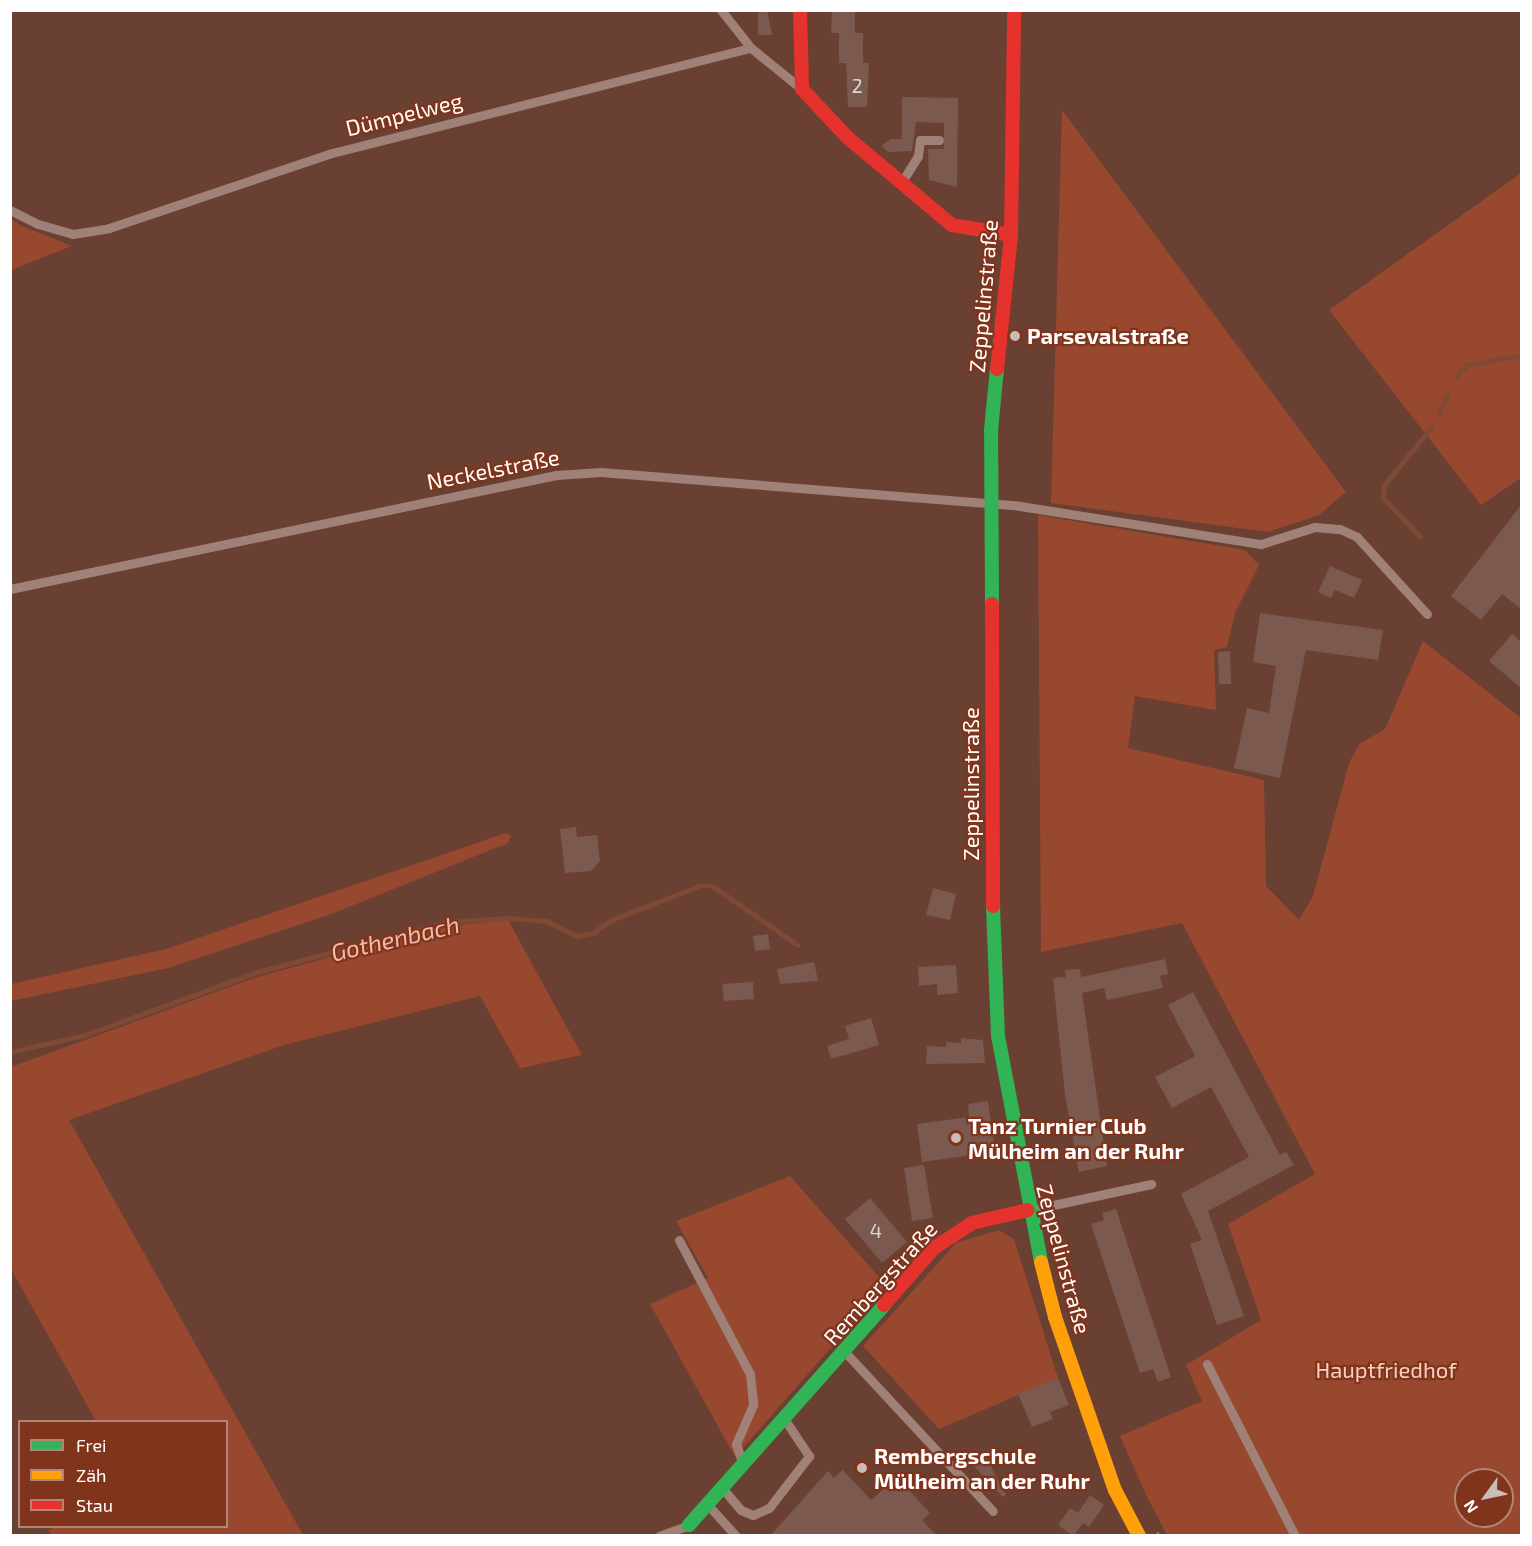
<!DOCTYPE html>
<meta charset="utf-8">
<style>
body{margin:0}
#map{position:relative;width:1532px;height:1546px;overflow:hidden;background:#694032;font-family:"Exo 2",sans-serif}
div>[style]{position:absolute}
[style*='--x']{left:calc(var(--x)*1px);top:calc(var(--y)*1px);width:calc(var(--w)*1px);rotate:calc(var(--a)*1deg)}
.green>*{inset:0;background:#98482f}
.stream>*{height:4.5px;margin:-2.25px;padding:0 2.25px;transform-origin:2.25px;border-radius:2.25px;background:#804936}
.building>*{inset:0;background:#7b594e}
.lane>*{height:9px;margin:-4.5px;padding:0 4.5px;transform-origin:4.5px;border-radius:4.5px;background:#a08178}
.fast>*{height:14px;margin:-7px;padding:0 7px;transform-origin:7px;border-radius:7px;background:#30b455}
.slow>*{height:14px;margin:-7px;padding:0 7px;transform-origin:7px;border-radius:7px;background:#ff9f0a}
.jam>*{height:14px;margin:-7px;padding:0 7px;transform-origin:7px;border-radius:7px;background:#e5322d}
.tram>*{height:1.5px;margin:-0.75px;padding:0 0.75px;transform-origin:0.75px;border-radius:0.75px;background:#9f8379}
.dots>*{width:16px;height:16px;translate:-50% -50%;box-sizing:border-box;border:3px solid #80341b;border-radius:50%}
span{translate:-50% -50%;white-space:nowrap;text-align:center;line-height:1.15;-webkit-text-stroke:4.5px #80341b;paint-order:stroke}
.number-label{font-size:20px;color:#ded6d3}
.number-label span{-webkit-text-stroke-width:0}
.street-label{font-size:22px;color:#fff}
.poi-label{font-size:22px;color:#fff;font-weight:700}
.left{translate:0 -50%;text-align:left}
.park-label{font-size:22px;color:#f7cfc3}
.water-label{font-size:24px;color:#f2baaa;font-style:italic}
.frame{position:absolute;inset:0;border:12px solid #fff;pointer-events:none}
.legend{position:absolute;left:18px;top:1420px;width:210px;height:108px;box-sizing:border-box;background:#80341b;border:2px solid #b38576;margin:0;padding:8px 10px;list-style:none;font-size:18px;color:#fff}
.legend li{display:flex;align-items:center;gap:12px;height:30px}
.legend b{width:30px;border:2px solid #b38576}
.north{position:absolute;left:1454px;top:1468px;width:60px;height:60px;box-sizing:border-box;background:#80341b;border:2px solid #b38576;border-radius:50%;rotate:237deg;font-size:16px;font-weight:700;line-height:24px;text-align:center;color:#fff}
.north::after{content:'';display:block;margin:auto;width:21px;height:27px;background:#cabcb7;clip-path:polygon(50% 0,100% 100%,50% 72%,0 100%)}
</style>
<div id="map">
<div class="green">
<div style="clip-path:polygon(1062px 110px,1346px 492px,1319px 515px,1268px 532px,1051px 503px)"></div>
<div style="clip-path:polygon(1521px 173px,1521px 478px,1481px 505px,1329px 310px)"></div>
<div style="clip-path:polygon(11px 219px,22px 226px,72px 246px,11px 270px)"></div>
<div style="clip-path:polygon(evenodd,1038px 515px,1245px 550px,1259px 565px,1235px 613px,1227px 647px,1214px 650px,1216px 710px,1135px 696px,1128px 748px,1264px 780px,1266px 886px,1299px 920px,1313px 896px,1349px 763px,1359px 744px,1385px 729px,1423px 641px,1521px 718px,1521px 1535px,1167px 1535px,1147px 1497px,1120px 1436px,1202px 1401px,1186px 1365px,1261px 1320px,1228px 1224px,1315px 1174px,1182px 923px,1041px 952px,1038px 515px,1466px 1480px,1502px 1480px,1502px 1516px,1466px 1516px,1466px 1480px)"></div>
<div style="clip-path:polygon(506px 833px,511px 836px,508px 843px,329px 915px,168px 968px,11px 1001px,11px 984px,166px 949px)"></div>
<div style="clip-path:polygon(508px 920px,582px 1055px,520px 1068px,480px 996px,284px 1045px,69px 1120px,303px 1535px,52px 1535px,48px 1530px,56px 1527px,226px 1526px,226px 1422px,96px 1421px,11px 1269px,11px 1067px,257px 977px,441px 927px)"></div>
<div style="clip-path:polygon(790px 1176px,886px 1285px,735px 1457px,650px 1304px,708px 1278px,676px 1221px)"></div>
<div style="clip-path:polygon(999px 1230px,1014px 1239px,1058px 1378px,939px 1429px,863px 1346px,956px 1243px)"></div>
</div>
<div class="stream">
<div style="--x:1456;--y:376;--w:16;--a:-45"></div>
<div style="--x:1467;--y:365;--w:56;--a:-10.3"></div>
<div style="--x:1438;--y:415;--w:21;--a:-65"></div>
<div style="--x:1420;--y:537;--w:54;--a:-133.5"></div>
<div style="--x:1383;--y:498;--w:13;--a:-86"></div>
<div style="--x:1384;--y:485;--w:74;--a:-50.5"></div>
<div style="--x:10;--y:1052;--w:77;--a:-12.8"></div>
<div style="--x:85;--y:1035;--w:183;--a:-20.1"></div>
<div style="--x:257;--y:972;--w:196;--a:-14.7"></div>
<div style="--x:447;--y:922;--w:60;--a:-3.8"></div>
<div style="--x:507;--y:918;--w:40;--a:4.3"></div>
<div style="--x:547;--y:921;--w:34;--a:27"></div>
<div style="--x:577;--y:936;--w:16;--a:-11"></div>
<div style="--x:593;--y:933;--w:22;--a:-36"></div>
<div style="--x:611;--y:920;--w:94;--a:-21.1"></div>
<div style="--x:699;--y:886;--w:14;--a:0"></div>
<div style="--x:713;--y:886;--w:103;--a:34.8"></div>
</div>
<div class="building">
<div style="clip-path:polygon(758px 10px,767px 10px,772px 35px,758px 35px)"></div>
<div style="clip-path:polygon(832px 10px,855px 10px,855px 33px,863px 33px,863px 63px,869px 63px,867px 107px,848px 107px,846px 63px,839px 63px,839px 33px,831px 33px)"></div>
<div style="clip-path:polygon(902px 97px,958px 98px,957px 187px,929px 180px,928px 149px,944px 149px,944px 123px,916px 122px,912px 151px,888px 152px,881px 146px,891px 139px,902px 139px)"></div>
<div style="clip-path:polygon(1521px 505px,1521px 609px,1502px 594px,1481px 620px,1451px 596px)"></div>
<div style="clip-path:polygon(1330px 566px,1362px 580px,1354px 598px,1335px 590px,1331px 598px,1318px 592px)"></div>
<div style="clip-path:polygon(1260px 613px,1383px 630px,1378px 660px,1306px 650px,1280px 778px,1234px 768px,1247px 708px,1269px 713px,1276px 666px,1253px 662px)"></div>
<div style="clip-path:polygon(1512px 634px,1521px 642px,1521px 688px,1489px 661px)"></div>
<div style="clip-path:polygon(1230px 651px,1231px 684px,1219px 684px,1218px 652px)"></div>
<div style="clip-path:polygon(576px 827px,577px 837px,597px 835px,600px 861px,591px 871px,565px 873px,560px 829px)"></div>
<div style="clip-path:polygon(933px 888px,956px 894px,950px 920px,926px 915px)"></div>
<div style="clip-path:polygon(768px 934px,770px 949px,755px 951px,753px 936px)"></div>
<div style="clip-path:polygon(1165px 959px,1168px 974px,1160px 976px,1163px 988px,1107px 1000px,1104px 988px,1082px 993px,1107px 1166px,1079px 1172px,1065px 1095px,1053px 978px,1066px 977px,1065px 970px,1080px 969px,1081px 977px)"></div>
<div style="clip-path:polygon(814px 962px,818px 981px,780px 984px,777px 969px)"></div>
<div style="clip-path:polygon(956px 965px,958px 993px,937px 995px,937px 984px,919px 986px,918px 967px)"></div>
<div style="clip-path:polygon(753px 982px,754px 999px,724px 1001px,722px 984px)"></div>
<div style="clip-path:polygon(1193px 992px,1280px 1155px,1286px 1152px,1294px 1165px,1208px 1211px,1244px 1316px,1217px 1325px,1190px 1244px,1202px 1240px,1181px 1194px,1249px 1157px,1211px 1087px,1172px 1108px,1155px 1077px,1195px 1056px,1168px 1005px)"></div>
<div style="clip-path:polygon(871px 1018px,879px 1045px,831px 1059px,827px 1046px,849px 1039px,845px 1026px)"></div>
<div style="clip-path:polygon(961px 1038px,983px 1040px,985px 1063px,926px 1064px,927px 1046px,946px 1047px,946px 1042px,961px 1043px)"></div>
<div style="clip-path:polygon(988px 1101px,995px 1152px,922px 1162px,917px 1124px,969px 1117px,968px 1104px)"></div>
<div style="clip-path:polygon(924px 1165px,933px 1218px,912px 1221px,904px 1168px)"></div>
<div style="clip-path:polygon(870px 1198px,907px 1242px,882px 1263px,845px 1219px)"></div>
<div style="clip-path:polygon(1116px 1209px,1171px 1377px,1158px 1382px,1153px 1369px,1140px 1373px,1091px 1224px,1104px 1220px,1102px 1213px)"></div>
<div style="clip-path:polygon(1058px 1378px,1069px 1405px,1050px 1412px,1053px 1419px,1032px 1427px,1018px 1394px)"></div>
<div style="clip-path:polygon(985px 1455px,1006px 1495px,1003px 1497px,971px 1463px)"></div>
<div style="clip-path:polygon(843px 1470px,871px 1500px,897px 1477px,930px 1513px,922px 1520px,937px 1536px,770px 1536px,828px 1471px,834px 1478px)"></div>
<div style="clip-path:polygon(1090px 1495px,1104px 1505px,1089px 1527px,1083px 1523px,1073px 1536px,1058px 1525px,1070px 1508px,1078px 1513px)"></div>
</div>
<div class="lane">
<div style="--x:721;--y:10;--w:48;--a:51.7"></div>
<div style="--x:751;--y:48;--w:60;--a:39"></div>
<div style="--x:903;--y:180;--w:28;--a:-58"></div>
<div style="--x:918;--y:156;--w:16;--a:-83"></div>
<div style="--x:920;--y:140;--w:19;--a:0"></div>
<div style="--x:10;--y:210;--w:31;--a:27"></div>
<div style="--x:38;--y:224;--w:36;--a:16"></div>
<div style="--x:73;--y:234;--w:36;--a:-9"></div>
<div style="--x:109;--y:228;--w:235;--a:-18.6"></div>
<div style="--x:332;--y:153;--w:432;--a:-14.1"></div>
<div style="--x:10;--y:589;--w:558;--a:-11.79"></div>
<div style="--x:556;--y:475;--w:45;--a:-3.8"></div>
<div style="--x:601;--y:472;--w:420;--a:4.6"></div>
<div style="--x:1020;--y:506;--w:244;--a:9"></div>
<div style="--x:1261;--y:544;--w:57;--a:-17.5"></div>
<div style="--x:1315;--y:527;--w:25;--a:5"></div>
<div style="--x:1340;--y:529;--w:19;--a:25"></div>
<div style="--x:1357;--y:537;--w:104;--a:47.7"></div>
<div style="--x:1030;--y:1210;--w:124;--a:-12.1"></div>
<div style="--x:679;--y:1240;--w:152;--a:62.1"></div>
<div style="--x:750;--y:1374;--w:31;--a:84"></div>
<div style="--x:753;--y:1405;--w:43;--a:113.6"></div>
<div style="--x:736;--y:1444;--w:18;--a:71"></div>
<div style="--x:845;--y:1352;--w:217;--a:47.1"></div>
<div style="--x:1207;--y:1364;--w:193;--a:62.9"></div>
<div style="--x:724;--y:1490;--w:26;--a:50"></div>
<div style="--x:741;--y:1510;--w:13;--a:23"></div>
<div style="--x:753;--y:1515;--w:17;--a:-24"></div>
<div style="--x:769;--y:1508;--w:66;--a:-52.4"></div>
<div style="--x:809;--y:1456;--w:43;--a:-123.7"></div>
<div style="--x:708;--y:1505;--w:42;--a:47.9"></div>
<div style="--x:659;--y:1536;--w:30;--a:-20"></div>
</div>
<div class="fast">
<div style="--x:992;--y:604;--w:174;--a:-90.3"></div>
<div style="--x:991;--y:430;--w:61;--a:-84.4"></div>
<div style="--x:993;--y:906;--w:130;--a:87.8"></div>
<div style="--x:998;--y:1036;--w:230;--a:79.2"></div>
<div style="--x:689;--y:1525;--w:294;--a:-48.4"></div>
</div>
<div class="slow">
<div style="--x:1041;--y:1262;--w:57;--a:75.7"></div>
<div style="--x:1055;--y:1317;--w:183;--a:70.9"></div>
<div style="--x:1115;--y:1490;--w:52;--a:62.4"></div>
</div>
<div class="jam">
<div style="--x:800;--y:10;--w:79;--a:88.5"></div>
<div style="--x:802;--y:89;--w:66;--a:46.8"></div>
<div style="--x:847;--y:137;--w:137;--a:40"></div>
<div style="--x:952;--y:225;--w:60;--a:9.6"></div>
<div style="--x:997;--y:369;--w:135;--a:-84"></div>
<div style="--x:1011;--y:235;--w:225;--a:-89.2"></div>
<div style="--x:992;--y:604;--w:302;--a:89.8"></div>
<div style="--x:884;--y:1305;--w:76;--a:-48.7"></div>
<div style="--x:934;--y:1248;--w:45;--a:-33.3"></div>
<div style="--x:972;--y:1223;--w:57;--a:-13.1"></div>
</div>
<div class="tram">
<div style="--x:1158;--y:1533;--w:4;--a:56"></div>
</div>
<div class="dots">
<div style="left:1015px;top:336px;background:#cabcb7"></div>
<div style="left:956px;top:1138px;background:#cabcb7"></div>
<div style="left:862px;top:1468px;background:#cabcb7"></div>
</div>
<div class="number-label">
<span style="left:857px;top:85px">2</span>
<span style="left:876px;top:1230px">4</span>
</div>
<div class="street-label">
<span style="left:404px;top:114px;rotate:-14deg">Dümpelweg</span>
<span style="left:983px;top:296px;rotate:-85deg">Zeppelinstraße</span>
<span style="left:493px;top:469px;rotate:-11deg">Neckelstraße</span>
<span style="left:971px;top:784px;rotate:-90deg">Zeppelinstraße</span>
<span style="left:1064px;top:1259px;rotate:75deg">Zeppelinstraße</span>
<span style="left:880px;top:1283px;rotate:-48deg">Rembergstraße</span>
</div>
<div class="poi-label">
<span class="left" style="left:1027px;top:336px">Parsevalstraße</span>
<span class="left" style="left:968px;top:1138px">Tanz Turnier Club<br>Mülheim an der Ruhr</span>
<span class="left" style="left:874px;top:1468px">Rembergschule<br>Mülheim an der Ruhr</span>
</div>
<div class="park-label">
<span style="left:1386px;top:1370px">Hauptfriedhof</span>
</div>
<div class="water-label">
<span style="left:395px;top:938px;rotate:-13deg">Gothenbach</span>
</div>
<div class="frame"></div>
<ul class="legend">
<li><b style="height:8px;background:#30b455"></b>Frei</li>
<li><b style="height:8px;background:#ff9f0a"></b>Zäh</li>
<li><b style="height:8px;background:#e5322d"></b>Stau</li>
</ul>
<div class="north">N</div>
</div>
